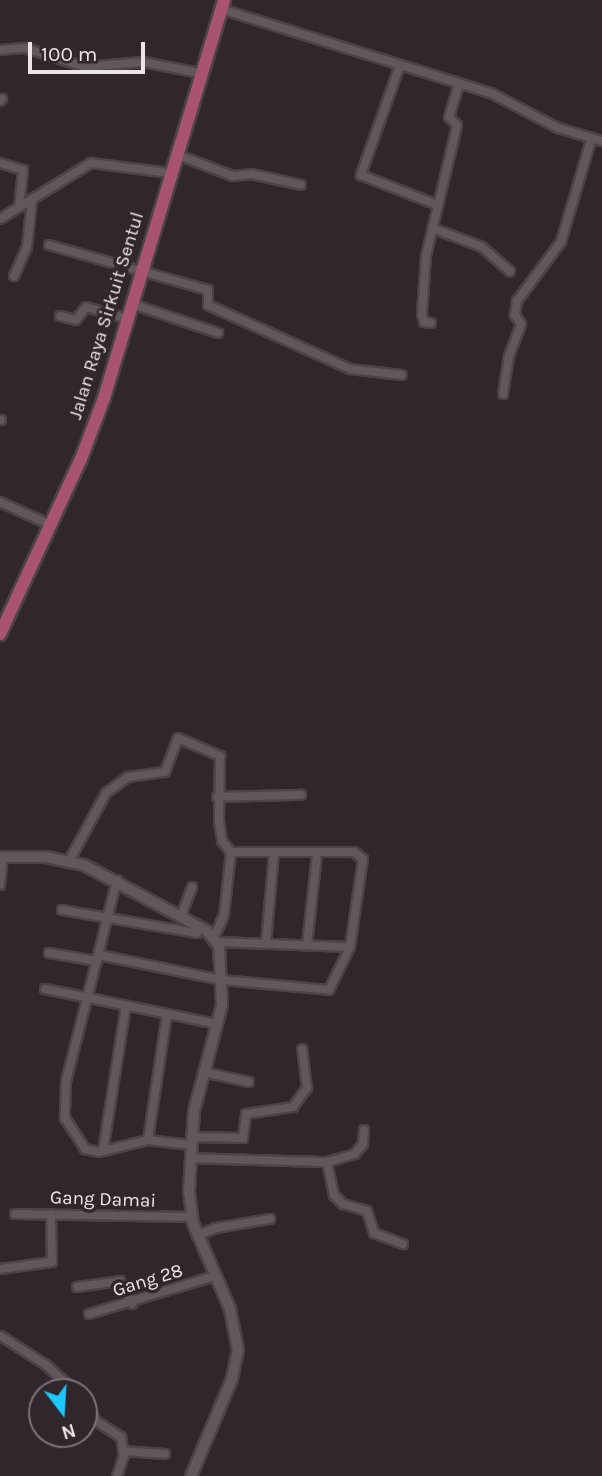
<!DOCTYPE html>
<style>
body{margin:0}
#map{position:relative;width:602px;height:1476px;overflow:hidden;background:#30272d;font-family:Karla,sans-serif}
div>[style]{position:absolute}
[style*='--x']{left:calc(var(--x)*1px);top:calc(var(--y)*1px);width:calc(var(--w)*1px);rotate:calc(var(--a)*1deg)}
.roads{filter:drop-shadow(2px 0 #4b4348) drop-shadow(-2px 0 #4b4348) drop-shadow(0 2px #4b4348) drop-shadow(0 -2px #4b4348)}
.minor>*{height:8px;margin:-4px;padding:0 4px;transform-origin:4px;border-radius:4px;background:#61575d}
.tertiary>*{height:10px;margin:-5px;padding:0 5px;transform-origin:5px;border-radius:5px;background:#61575d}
.primary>*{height:12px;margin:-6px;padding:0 6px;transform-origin:6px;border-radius:6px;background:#a85372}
span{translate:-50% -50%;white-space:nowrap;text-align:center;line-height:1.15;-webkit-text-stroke:7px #30272d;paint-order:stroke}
.street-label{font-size:19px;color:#ebe5e8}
.north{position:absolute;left:28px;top:1378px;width:70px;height:70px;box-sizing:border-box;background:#30272d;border:2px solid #7b7378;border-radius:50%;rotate:163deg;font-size:19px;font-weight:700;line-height:28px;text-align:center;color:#ebe5e8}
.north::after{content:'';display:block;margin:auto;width:24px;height:32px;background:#1cc9fc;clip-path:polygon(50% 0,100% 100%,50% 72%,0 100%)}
.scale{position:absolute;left:28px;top:42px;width:117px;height:32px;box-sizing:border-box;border:4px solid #ebe5e8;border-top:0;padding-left:9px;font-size:21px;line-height:24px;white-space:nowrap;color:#ebe5e8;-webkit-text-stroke:5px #30272d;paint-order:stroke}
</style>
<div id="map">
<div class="roads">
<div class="minor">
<div style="--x:221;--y:9;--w:283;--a:17.3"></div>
<div style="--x:491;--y:93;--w:76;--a:27.6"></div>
<div style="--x:558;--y:128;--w:46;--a:16.5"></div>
<div style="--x:0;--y:50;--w:25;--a:-5"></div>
<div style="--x:25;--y:48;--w:63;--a:17.6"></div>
<div style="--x:85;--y:67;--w:58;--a:-4.9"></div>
<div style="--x:143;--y:62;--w:58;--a:10.9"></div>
<div style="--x:399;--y:68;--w:114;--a:109.6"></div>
<div style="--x:361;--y:175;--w:83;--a:21.3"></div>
<div style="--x:0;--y:101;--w:3;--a:-45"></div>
<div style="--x:175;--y:154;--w:62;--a:20.8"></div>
<div style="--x:233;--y:176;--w:18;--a:-6"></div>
<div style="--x:251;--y:174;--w:51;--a:12.4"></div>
<div style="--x:0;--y:163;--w:24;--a:17"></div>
<div style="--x:23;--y:170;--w:37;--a:96"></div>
<div style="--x:0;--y:219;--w:107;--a:-31.6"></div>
<div style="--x:91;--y:163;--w:79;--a:7.3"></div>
<div style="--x:432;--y:228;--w:53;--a:20.8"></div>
<div style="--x:482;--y:247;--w:37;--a:41"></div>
<div style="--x:49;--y:245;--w:165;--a:15.8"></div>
<div style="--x:208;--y:290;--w:15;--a:90"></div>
<div style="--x:208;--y:305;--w:156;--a:24.3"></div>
<div style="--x:350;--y:369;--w:52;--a:6.6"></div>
<div style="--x:14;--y:276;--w:32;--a:-66"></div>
<div style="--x:27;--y:247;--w:47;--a:-83.9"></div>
<div style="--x:132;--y:304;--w:91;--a:18.6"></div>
<div style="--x:60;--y:316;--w:16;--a:14"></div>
<div style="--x:76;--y:320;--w:16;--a:-52"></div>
<div style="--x:86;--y:307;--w:44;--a:15.9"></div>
<div style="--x:431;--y:323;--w:7;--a:-172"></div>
<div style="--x:424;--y:322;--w:8;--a:-104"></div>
<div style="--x:422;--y:314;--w:58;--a:-86.1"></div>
<div style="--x:426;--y:256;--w:125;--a:-76.6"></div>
<div style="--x:455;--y:134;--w:9;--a:-77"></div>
<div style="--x:457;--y:125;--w:11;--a:-135"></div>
<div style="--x:449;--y:117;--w:34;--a:-73"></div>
<div style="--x:503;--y:394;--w:38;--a:-81"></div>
<div style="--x:509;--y:356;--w:34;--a:-69"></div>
<div style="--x:521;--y:324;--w:11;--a:-124"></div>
<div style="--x:515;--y:315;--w:14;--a:-82"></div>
<div style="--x:517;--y:301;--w:74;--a:-53.3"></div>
<div style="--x:561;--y:242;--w:106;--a:-73.6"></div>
<div style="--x:0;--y:420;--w:1;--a:0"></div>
<div style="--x:0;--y:502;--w:56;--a:24.3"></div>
<div style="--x:217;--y:797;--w:84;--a:-1.4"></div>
<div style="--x:69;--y:861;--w:77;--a:-61.4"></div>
<div style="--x:106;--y:793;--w:27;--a:-36"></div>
<div style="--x:128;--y:777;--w:37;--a:-8"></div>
<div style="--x:165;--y:772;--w:36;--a:-69"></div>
<div style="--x:178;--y:738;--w:46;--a:23.2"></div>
<div style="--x:220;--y:756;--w:65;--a:90.9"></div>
<div style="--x:219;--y:821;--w:20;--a:81"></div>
<div style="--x:222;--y:841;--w:14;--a:51"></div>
<div style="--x:117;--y:880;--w:208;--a:104.2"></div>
<div style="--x:66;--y:1082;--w:36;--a:92"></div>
<div style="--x:65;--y:1118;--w:37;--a:57"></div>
<div style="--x:85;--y:1149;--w:14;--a:12"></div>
<div style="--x:99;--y:1152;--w:50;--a:-13.8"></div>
<div style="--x:148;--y:1140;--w:126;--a:-81.4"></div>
<div style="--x:0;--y:885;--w:27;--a:-84"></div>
<div style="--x:62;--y:910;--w:137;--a:9.7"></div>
<div style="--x:181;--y:916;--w:31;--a:-69"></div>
<div style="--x:217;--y:942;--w:133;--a:2.2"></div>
<div style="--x:266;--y:943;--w:90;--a:-84.9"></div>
<div style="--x:307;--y:945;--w:92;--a:-83.7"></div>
<div style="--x:49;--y:953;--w:49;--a:9.5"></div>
<div style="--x:99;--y:955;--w:126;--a:11.5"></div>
<div style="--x:222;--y:980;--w:107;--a:5.3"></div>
<div style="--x:329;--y:990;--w:48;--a:-64"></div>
<div style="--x:350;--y:947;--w:89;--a:-81.6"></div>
<div style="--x:363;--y:859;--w:11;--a:-142"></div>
<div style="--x:354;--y:852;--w:123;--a:180"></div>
<div style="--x:231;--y:852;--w:63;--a:96.3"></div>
<div style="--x:224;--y:915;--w:24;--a:114"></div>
<div style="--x:45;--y:989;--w:176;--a:11.5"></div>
<div style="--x:203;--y:1072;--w:47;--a:12.3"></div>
<div style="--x:364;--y:1130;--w:14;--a:94"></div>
<div style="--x:363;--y:1144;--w:13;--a:129"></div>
<div style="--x:355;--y:1154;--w:29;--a:164"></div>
<div style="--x:327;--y:1162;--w:34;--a:78"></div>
<div style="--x:334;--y:1195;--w:13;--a:45"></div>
<div style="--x:343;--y:1204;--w:25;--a:16"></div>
<div style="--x:367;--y:1211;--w:23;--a:72"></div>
<div style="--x:374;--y:1233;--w:31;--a:21"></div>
<div style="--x:191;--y:1137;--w:52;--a:1.1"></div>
<div style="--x:243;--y:1138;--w:24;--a:-83"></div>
<div style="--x:246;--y:1114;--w:48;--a:-8.5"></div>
<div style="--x:293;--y:1107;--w:24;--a:-54"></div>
<div style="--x:307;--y:1088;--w:39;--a:-97"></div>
<div style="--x:148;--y:1140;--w:43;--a:6.6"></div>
<div style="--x:103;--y:1151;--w:147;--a:-81"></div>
<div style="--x:190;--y:1158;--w:137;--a:1.7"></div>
<div style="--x:15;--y:1214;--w:176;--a:1"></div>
<div style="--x:197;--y:1236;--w:21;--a:-23"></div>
<div style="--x:216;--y:1228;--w:55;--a:-9.5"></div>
<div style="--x:0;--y:1269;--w:52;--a:-7.7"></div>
<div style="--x:52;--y:1262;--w:48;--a:-91.2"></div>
<div style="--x:77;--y:1287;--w:43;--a:-7.9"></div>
<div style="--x:120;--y:1281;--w:26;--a:62"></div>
<div style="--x:89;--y:1314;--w:132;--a:-16.8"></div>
<div style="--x:1;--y:1336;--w:54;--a:32.8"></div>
<div style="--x:46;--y:1365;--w:40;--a:42"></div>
<div style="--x:84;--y:1401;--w:23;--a:59"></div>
<div style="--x:96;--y:1421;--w:30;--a:33"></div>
<div style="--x:121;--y:1437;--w:18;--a:81"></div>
<div style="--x:124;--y:1455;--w:22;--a:108"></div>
<div style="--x:123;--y:1451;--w:42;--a:4.1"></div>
</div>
<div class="tertiary">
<div style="--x:0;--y:857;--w:46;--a:0"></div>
<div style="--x:46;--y:857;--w:39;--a:12"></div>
<div style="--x:84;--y:865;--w:140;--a:28.2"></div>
<div style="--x:207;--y:931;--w:19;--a:51"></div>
<div style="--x:219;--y:946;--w:59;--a:87.1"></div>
<div style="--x:222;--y:1005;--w:110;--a:104.8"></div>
<div style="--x:194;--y:1111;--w:80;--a:93.6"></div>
<div style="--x:189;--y:1191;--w:32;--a:83"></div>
<div style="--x:193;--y:1223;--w:94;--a:66.7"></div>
<div style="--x:230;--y:1309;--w:42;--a:79"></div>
<div style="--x:238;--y:1350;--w:30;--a:102"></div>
<div style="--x:232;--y:1379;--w:105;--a:112.9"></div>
</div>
<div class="primary">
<div style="--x:0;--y:634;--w:193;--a:-65.2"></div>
<div style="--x:81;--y:459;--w:65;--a:-69.3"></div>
<div style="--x:104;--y:398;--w:416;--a:-73.2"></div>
</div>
</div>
<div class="street-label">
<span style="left:107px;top:316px;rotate:-73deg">Jalan Raya Sirkuit Sentul</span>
<span style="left:103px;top:1200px;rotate:2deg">Gang Damai</span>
<span style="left:148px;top:1281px;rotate:-17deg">Gang 28</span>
</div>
<div class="north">N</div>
<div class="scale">100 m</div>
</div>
